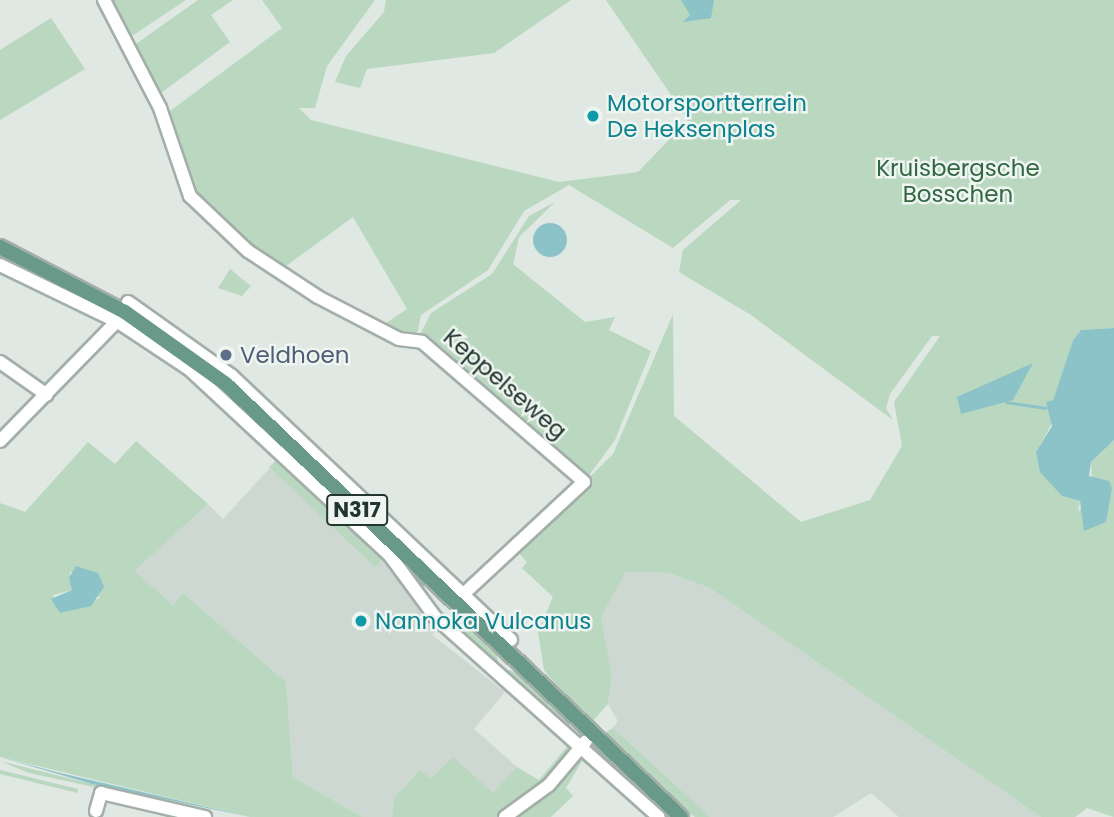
<!DOCTYPE html>
<style>
body{margin:0}
#map{position:relative;width:1114px;height:817px;overflow:hidden;background:#dfe8e3;font-family:Poppins,sans-serif}
div>[style]{position:absolute}
[style*='--x']{left:calc(var(--x)*1px);top:calc(var(--y)*1px);width:calc(var(--w)*1px);rotate:calc(var(--a)*1deg)}
.built>*{inset:0;background:#cdd8d2}
.green>*{inset:0;background:#bad7c0}
.water>*{inset:0;background:#8cc3c8}
.round{border-radius:50%}
.stream>*{height:2.5px;margin:-1.25px;padding:0 1.25px;transform-origin:1.25px;border-radius:1.25px;background:#8cc3c8}
.roads{filter:drop-shadow(2px 0 #a3afa9) drop-shadow(-2px 0 #a3afa9) drop-shadow(0 2px #a3afa9) drop-shadow(0 -2px #a3afa9)}
.minor>*{height:12px;margin:-6px;padding:0 6px;transform-origin:6px;border-radius:6px;background:#fff}
.major>*{height:14px;margin:-7px;padding:0 7px;transform-origin:7px;border-radius:7px;background:#689989}
.dots>*{width:19px;height:19px;translate:-50% -50%;box-sizing:border-box;border:4px solid #eff5f1;border-radius:50%}
span{translate:-50% -50%;white-space:nowrap;text-align:center;line-height:1.15;-webkit-text-stroke:5px #eff5f1;paint-order:stroke}
.shield-label span{padding:2px 5px;background:#eff5f1;border:2px solid;border-radius:5px;-webkit-text-stroke-width:0}
.shield-label{font-size:21px;color:#22362f;font-weight:700}
.culture-label{font-size:23px;color:#0d838f}
.left{translate:0 -50%;text-align:left}
.park-label{font-size:23px;color:#316842}
.service-label{font-size:23px;color:#4e5e75}
.street-label{font-size:23px;color:#22362f}
</style>
<div id="map">
<div class="built">
<div style="clip-path:polygon(277px 460px,382px 559px,436px 630px,432px 635px,505px 692px,474px 729px,517px 767px,494px 793px,431px 779px,420px 771px,394px 798px,392px 817px,362px 817px,293px 777px,286px 682px,183px 593px,173px 605px,133px 571px,208px 504px,223px 519px)"></div>
<div style="clip-path:polygon(626px 572px,669px 573px,710px 588px,1041px 817px,899px 817px,871px 793px,833px 817px,710px 817px,613px 728px,618px 721px,608px 704px,612px 676px,601px 617px)"></div>
</div>
<div class="green">
<div style="clip-path:polygon(109px 0,186px 0,132px 36px)"></div>
<div style="clip-path:polygon(198px 0,233px 0,211px 15px,230px 42px,157px 96px,133px 46px)"></div>
<div style="clip-path:polygon(262px 0,375px 0,327px 66px,315px 108px,299px 108px,311px 120px,559px 182px,638px 172px,688px 120px,606px 0,1114px 0,1114px 328px,1081px 330px,1073px 340px,1053px 400px,1047px 402px,1053px 421px,1040px 445px,1062px 496px,1080px 501px,1078px 512px,1104px 480px,1092px 480px,1091px 462px,1114px 440px,1114px 817px,1087px 808px,1075px 817px,1041px 817px,710px 588px,669px 573px,626px 572px,601px 617px,612px 676px,608px 704px,591px 723px,574px 706px,544px 670px,538px 632px,553px 597px,522px 568px,527px 562px,516px 550px,613px 454px,673px 314px,674px 416px,801px 522px,870px 500px,902px 446px,894px 402px,940px 336px,932px 336px,890px 394px,886px 408px,893px 420px,751px 315px,679px 272px,683px 250px,741px 200px,730px 200px,673px 248px,569px 185px,524px 211px,488px 270px,421px 315px,416px 339px,380px 327px,407px 309px,353px 217px,282px 269px,234px 236px,189px 186px,166px 114px,282px 28px)"></div>
<div style="clip-path:polygon(386px 0,571px 0,494px 53px,367px 69px,360px 88px,335px 82px,346px 56px,384px 12px)"></div>
<div style="clip-path:polygon(51px 18px,85px 69px,0 120px,0 50px)"></div>
<div style="clip-path:polygon(555px 202px,519px 237px,513px 264px,585px 322px,615px 317px,609px 330px,651px 351px,615px 440px,587px 478px,421px 333px,431px 313px,492px 274px,529px 216px)"></div>
<div style="clip-path:polygon(230px 269px,251px 286px,242px 296px,218px 288px)"></div>
<div style="clip-path:polygon(evenodd,136px 441px,208px 504px,134px 571px,173px 605px,183px 593px,286px 682px,293px 777px,362px 817px,250px 817px,0 757px,0 503px,25px 512px,88px 442px,115px 464px,136px 441px,70px 571px,100px 598px,61px 613px,53px 595px,72px 590px,70px 571px)"></div>
<div style="clip-path:polygon(277px 460px,382px 559px,375px 567px,269px 467px)"></div>
<div style="clip-path:polygon(459px 623px,468px 623px,497px 650px,498px 664px,453px 629px)"></div>
<div style="clip-path:polygon(507px 670px,521px 673px,580px 736px,505px 673px)"></div>
<div style="clip-path:polygon(613px 728px,707px 814px,710px 817px,695px 817px,675px 803px,603px 734px)"></div>
<div style="clip-path:polygon(571px 742px,556px 774px,498px 817px,392px 817px,394px 798px,420px 770px,431px 779px,453px 757px,493px 793px,517px 767px,539px 780px)"></div>
<div style="clip-path:polygon(598px 747px,673px 817px,663px 817px,589px 748px)"></div>
<div style="clip-path:polygon(581px 754px,655px 817px,582px 761px,566px 788px,573px 796px,551px 817px,513px 817px)"></div>
<div style="clip-path:polygon(0 761px,92px 784px,233px 817px,29px 773px)"></div>
<div style="clip-path:polygon(0 770px,78px 789px,78px 793px,0 774px)"></div>
</div>
<div class="water">
<div style="clip-path:polygon(681px 0,714px 0,711px 18px,683px 22px,690px 15px)"></div>
<div class="round" style="left:533px;top:223px;width:34px;height:34px"></div>
<div style="clip-path:polygon(1114px 328px,1114px 440px,1091px 462px,1089px 476px,1109px 481px,1112px 488px,1106px 522px,1084px 531px,1080px 501px,1062px 496px,1040px 472px,1036px 452px,1052px 426px,1046px 402px,1053px 400px,1073px 340px,1081px 330px)"></div>
<div style="clip-path:polygon(1033px 363px,1013px 400px,961px 414px,957px 397px)"></div>
<div style="clip-path:polygon(76px 566px,98px 573px,104px 587px,91px 606px,60px 613px,51px 599px,72px 590px,69px 578px)"></div>
<div style="clip-path:polygon(0 757px,56px 772px,250px 817px,92px 784px)"></div>
</div>
<div class="stream">
<div style="--x:1006;--y:402;--w:40;--a:8.5"></div>
</div>
<div class="roads">
<div class="minor">
<div style="--x:104;--y:0;--w:122;--a:62.6"></div>
<div style="--x:160;--y:108;--w:93;--a:71.2"></div>
<div style="--x:190;--y:196;--w:80;--a:43.5"></div>
<div style="--x:248;--y:251;--w:84;--a:33.3"></div>
<div style="--x:318;--y:297;--w:91;--a:27.4"></div>
<div style="--x:399;--y:339;--w:23;--a:7"></div>
<div style="--x:422;--y:342;--w:214;--a:40.8"></div>
<div style="--x:584;--y:482;--w:176;--a:137.1"></div>
<div style="--x:0;--y:265;--w:131;--a:25.8"></div>
<div style="--x:118;--y:322;--w:85;--a:33.5"></div>
<div style="--x:189;--y:369;--w:276;--a:42.9"></div>
<div style="--x:391;--y:557;--w:74;--a:53.7"></div>
<div style="--x:435;--y:617;--w:300;--a:41.8"></div>
<div style="--x:128;--y:302;--w:128;--a:35.4"></div>
<div style="--x:232;--y:376;--w:384;--a:43.4"></div>
<div style="--x:0;--y:362;--w:57;--a:35.1"></div>
<div style="--x:0;--y:441;--w:175;--a:-45.7"></div>
<div style="--x:96;--y:811;--w:19;--a:-74"></div>
<div style="--x:101;--y:793;--w:107;--a:13"></div>
<div style="--x:505;--y:817;--w:54;--a:-36"></div>
<div style="--x:549;--y:785;--w:57;--a:-49.9"></div>
</div>
<div class="major">
<div style="--x:0;--y:247;--w:141;--a:27.5"></div>
<div style="--x:125;--y:312;--w:124;--a:35.5"></div>
<div style="--x:226;--y:384;--w:628;--a:43.58"></div>
</div>
</div>
<div class="dots">
<div style="left:593px;top:116px;background:#0f9aa8"></div>
<div style="left:226px;top:355px;background:#5c6f8a"></div>
<div style="left:361px;top:621px;background:#0f9aa8"></div>
</div>
<div class="shield-label">
<span style="left:357px;top:510px">N317</span>
</div>
<div class="culture-label">
<span class="left" style="left:607px;top:116px">Motorsportterrein<br>De Heksenplas</span>
<span class="left" style="left:375px;top:621px">Nannoka Vulcanus</span>
</div>
<div class="park-label">
<span style="left:958px;top:181px">Kruisbergsche<br>Bosschen</span>
</div>
<div class="service-label">
<span class="left" style="left:240px;top:355px">Veldhoen</span>
</div>
<div class="street-label">
<span style="left:505px;top:384px;rotate:41deg">Keppelseweg</span>
</div>
</div>
